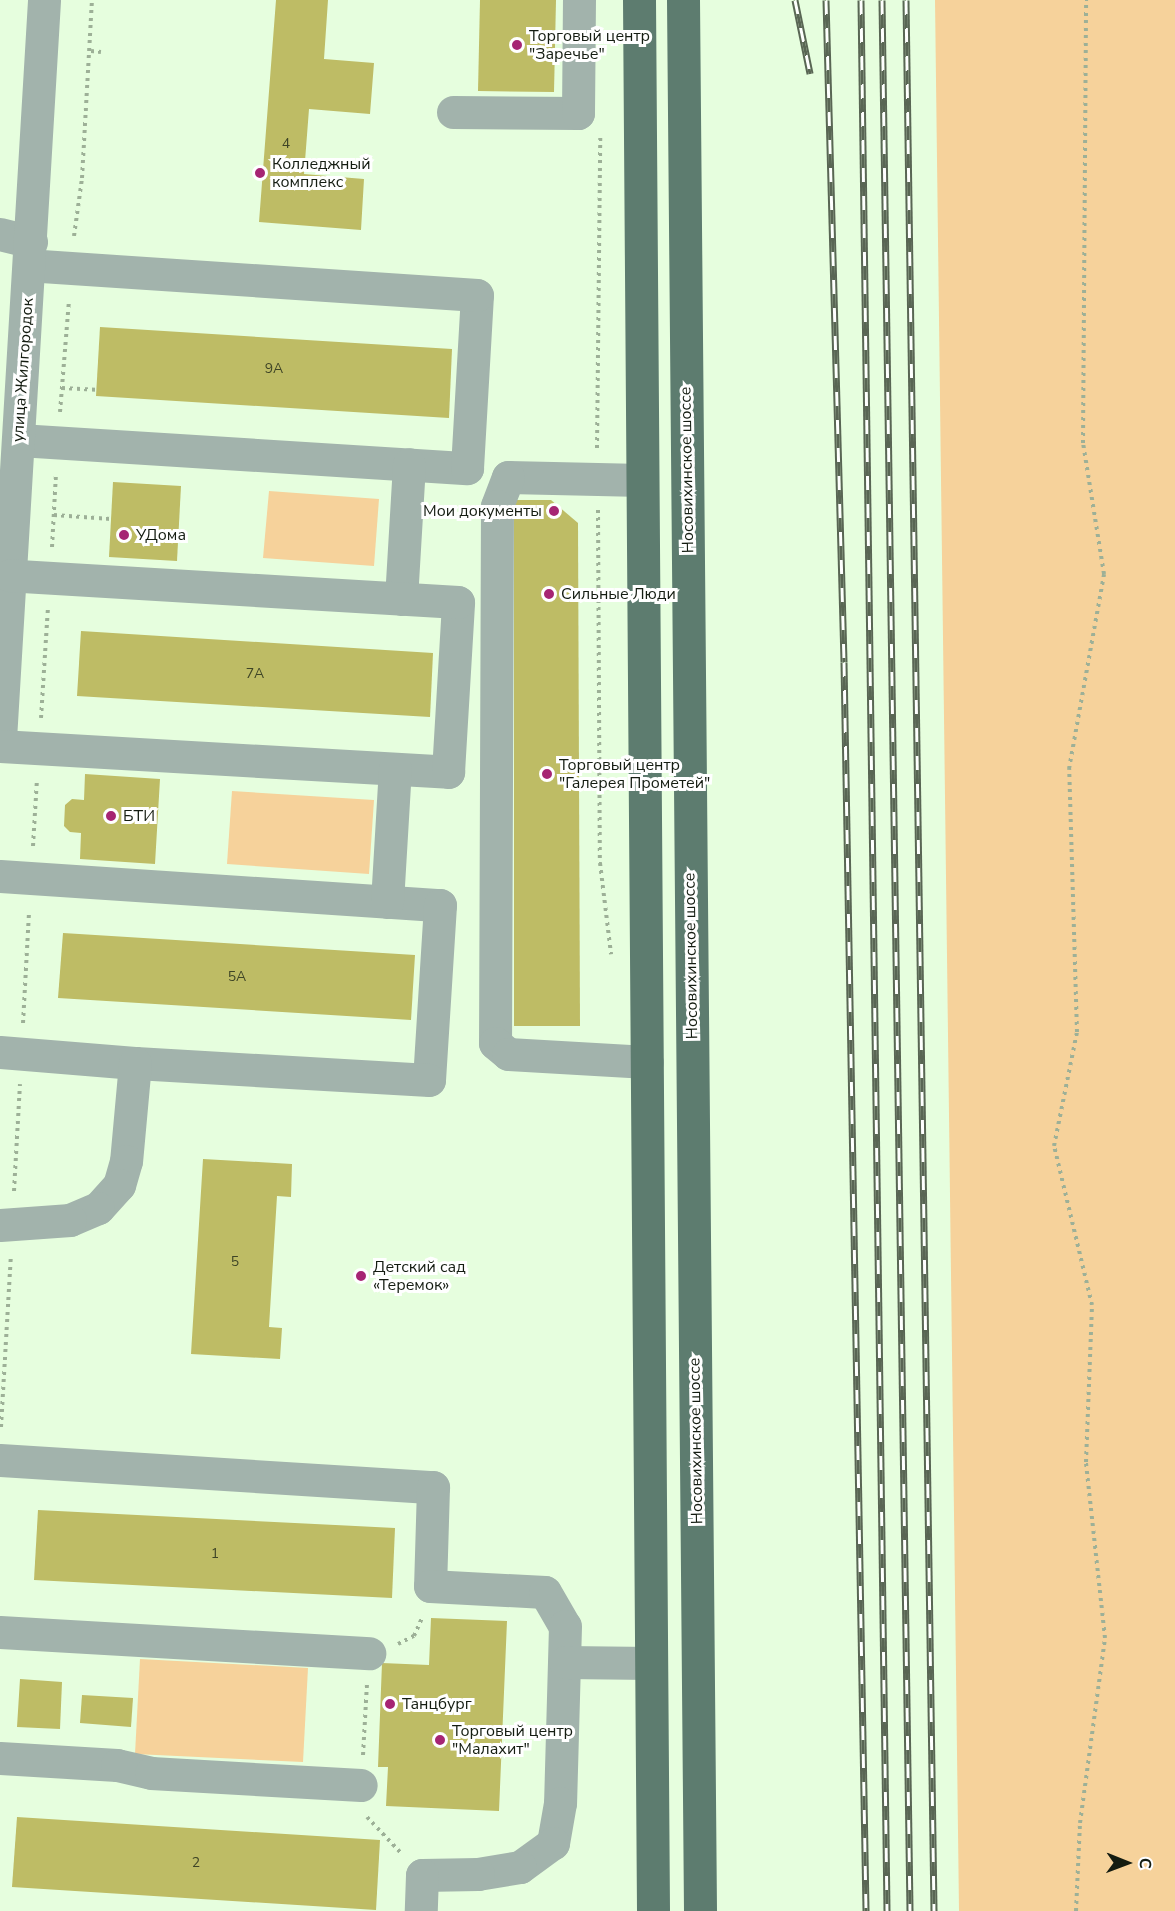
<!DOCTYPE html>
<meta charset="utf-8">
<style>
body{margin:0}
#map{position:relative;width:1175px;height:1911px;overflow:hidden;background:#e6fede;font-family:"Nunito Sans",sans-serif}
div>[style]{position:absolute}
[style*='--x']{left:calc(var(--x)*1px);top:calc(var(--y)*1px);width:calc(var(--w)*1px);rotate:calc(var(--a)*1deg)}
.green>*{inset:0;background:#f6d29b}
.building>*{inset:0;background:#bebc65}
.path>*{height:4px;margin-top:-2px;transform-origin:0;background:repeating-linear-gradient(90deg,#9db097 0 3px,transparent 0 7.5px)}
.minor>*{height:33px;margin:-16.5px;padding:0 16.5px;transform-origin:16.5px;border-radius:16.5px;background:#a2b3ac}
.major>*{height:33px;margin:-16.5px;padding:0 16.5px;transform-origin:16.5px;border-radius:16.5px;background:#5d7c6f}
.rail>*{height:7px;margin-top:-3.5px;transform-origin:0;background:repeating-linear-gradient(90deg,#fff 0 14px,#596654 0 28px);box-sizing:border-box;border-block:2px solid #596654}
.dots>*{width:16px;height:16px;translate:-50% -50%;box-sizing:border-box;border:3px solid #fff;border-radius:50%}
span{translate:-50% -50%;white-space:nowrap;text-align:center;line-height:1.15;-webkit-text-stroke:6px #fff;paint-order:stroke}
.number-label{font-size:14px;color:#3e4426}
.number-label span{-webkit-text-stroke-width:0}
.poi-label{font-size:16px;color:#141c11}
.left{translate:0 -50%;text-align:left}
.right{translate:-100% -50%;text-align:right}
.street-label{font-size:16px;color:#141c11}
.north{position:absolute;left:1097px;top:1833px;width:60px;height:60px;-webkit-text-stroke:4px #fff;paint-order:stroke;rotate:91deg;font-size:16px;font-weight:700;line-height:24px;text-align:center;color:#141c11}
.north::after{content:'';display:block;margin:auto;width:21px;height:27px;background:#141c11;clip-path:polygon(50% 0,100% 100%,50% 72%,0 100%)}
</style>
<div id="map">
<div class="green">
<div style="clip-path:polygon(935px 0,1175px 0,1175px 1911px,959px 1911px)"></div>
<div style="clip-path:polygon(269px 491px,379px 499px,374px 566px,263px 558px)"></div>
<div style="clip-path:polygon(232px 791px,374px 800px,369px 874px,227px 864px)"></div>
<div style="clip-path:polygon(140px 1659px,308px 1668px,303px 1762px,135px 1754px)"></div>
</div>
<div class="building">
<div style="clip-path:polygon(276px 0,328px 0,324px 59px,374px 63px,370px 114px,309px 109px,304px 174px,364px 179px,361px 230px,259px 222px)"></div>
<div style="clip-path:polygon(480px 0,556px 0,554px 92px,478px 91px)"></div>
<div style="clip-path:polygon(100px 327px,452px 349px,449px 418px,96px 396px)"></div>
<div style="clip-path:polygon(113px 482px,181px 486px,177px 561px,109px 557px)"></div>
<div style="clip-path:polygon(514px 500px,551px 500px,578px 523px,580px 1026px,514px 1026px)"></div>
<div style="clip-path:polygon(81px 631px,433px 653px,430px 717px,77px 696px)"></div>
<div style="clip-path:polygon(85px 774px,160px 779px,155px 864px,80px 859px,81px 833px,70px 832px,64px 826px,65px 805px,72px 799px,84px 800px)"></div>
<div style="clip-path:polygon(63px 933px,415px 955px,411px 1020px,58px 998px)"></div>
<div style="clip-path:polygon(203px 1159px,292px 1164px,291px 1197px,277px 1196px,269px 1327px,282px 1328px,280px 1359px,191px 1354px)"></div>
<div style="clip-path:polygon(38px 1510px,395px 1528px,392px 1598px,34px 1580px)"></div>
<div style="clip-path:polygon(431px 1618px,507px 1621px,499px 1811px,386px 1806px,388px 1767px,378px 1767px,382px 1663px,429px 1665px)"></div>
<div style="clip-path:polygon(20px 1679px,62px 1682px,60px 1729px,17px 1727px)"></div>
<div style="clip-path:polygon(82px 1695px,133px 1698px,131px 1727px,80px 1723px)"></div>
<div style="clip-path:polygon(17px 1817px,380px 1840px,376px 1910px,12px 1887px)"></div>
</div>
<div class="path">
<div style="--x:91;--y:51;--w:10;--a:6"></div>
<div style="--x:74;--y:236;--w:59;--a:-82.1"></div>
<div style="--x:82;--y:178;--w:178;--a:-86.8"></div>
<div style="--x:62;--y:388;--w:34;--a:3"></div>
<div style="--x:60;--y:412;--w:112;--a:-85.4"></div>
<div style="--x:597;--y:448;--w:310;--a:-89.4"></div>
<div style="--x:598;--y:510;--w:353;--a:89.7"></div>
<div style="--x:600;--y:863;--w:92;--a:83.1"></div>
<div style="--x:54;--y:515;--w:57;--a:4"></div>
<div style="--x:52;--y:547;--w:73;--a:-86.9"></div>
<div style="--x:41;--y:718;--w:110;--a:-86.4"></div>
<div style="--x:33;--y:846;--w:67;--a:-86.6"></div>
<div style="--x:23;--y:1023;--w:112;--a:-86.9"></div>
<div style="--x:14;--y:1191;--w:107;--a:-86.8"></div>
<div style="--x:1;--y:1427;--w:172;--a:-86.7"></div>
<div style="--x:398;--y:1644;--w:18;--a:-27"></div>
<div style="--x:414;--y:1636;--w:22;--a:-66"></div>
<div style="--x:363;--y:1755;--w:71;--a:-86.8"></div>
<div style="--x:367;--y:1817;--w:50;--a:46.6"></div>
<div style="--x:1076;--y:1911;--w:88;--a:-87.4"></div>
<div style="--x:1080;--y:1823;--w:187;--a:-82.3"></div>
<div style="--x:1105;--y:1638;--w:177;--a:-96.2"></div>
<div style="--x:1086;--y:1462;--w:157;--a:-87.8"></div>
<div style="--x:1092;--y:1305;--w:163;--a:-103.4"></div>
<div style="--x:1054;--y:1146;--w:116;--a:-78.6"></div>
<div style="--x:1077;--y:1032;--w:263;--a:-91.7"></div>
<div style="--x:1069;--y:769;--w:198;--a:-79.8"></div>
<div style="--x:1104;--y:574;--w:133;--a:-99.1"></div>
<div style="--x:1083;--y:443;--w:443;--a:-89.6"></div>
</div>
<div class="minor">
<div style="--x:453;--y:112;--w:125;--a:0.5"></div>
<div style="--x:578;--y:113;--w:113;--a:-89.5"></div>
<div style="--x:0;--y:234;--w:32;--a:14"></div>
<div style="--x:19;--y:440;--w:449;--a:3.6"></div>
<div style="--x:467;--y:468;--w:173;--a:-86.7"></div>
<div style="--x:477;--y:295;--w:448;--a:-176.2"></div>
<div style="--x:642;--y:480;--w:134;--a:-178.7"></div>
<div style="--x:508;--y:477;--w:31;--a:111"></div>
<div style="--x:497;--y:506;--w:537;--a:90.21"></div>
<div style="--x:495;--y:1043;--w:17;--a:40"></div>
<div style="--x:508;--y:1054;--w:139;--a:3.3"></div>
<div style="--x:401;--y:599;--w:135;--a:-86.6"></div>
<div style="--x:0;--y:739;--w:740;--a:-86.59"></div>
<div style="--x:0;--y:746;--w:449;--a:3.3"></div>
<div style="--x:448;--y:772;--w:170;--a:-86.6"></div>
<div style="--x:458;--y:602;--w:449;--a:-176.6"></div>
<div style="--x:0;--y:876;--w:441;--a:3.8"></div>
<div style="--x:440;--y:905;--w:175;--a:93.6"></div>
<div style="--x:429;--y:1080;--w:294;--a:-176.7"></div>
<div style="--x:387;--y:902;--w:133;--a:-86.6"></div>
<div style="--x:0;--y:1052;--w:135;--a:4.7"></div>
<div style="--x:135;--y:1063;--w:98;--a:95.2"></div>
<div style="--x:126;--y:1161;--w:25;--a:106"></div>
<div style="--x:119;--y:1185;--w:31;--a:132"></div>
<div style="--x:98;--y:1208;--w:30;--a:157"></div>
<div style="--x:70;--y:1220;--w:70;--a:175.9"></div>
<div style="--x:0;--y:1460;--w:434;--a:3.6"></div>
<div style="--x:433;--y:1487;--w:99;--a:91.7"></div>
<div style="--x:430;--y:1586;--w:115;--a:3"></div>
<div style="--x:545;--y:1592;--w:39;--a:60"></div>
<div style="--x:565;--y:1626;--w:177;--a:91.6"></div>
<div style="--x:560;--y:1803;--w:41;--a:99.9"></div>
<div style="--x:553;--y:1843;--w:41;--a:144"></div>
<div style="--x:520;--y:1867;--w:43;--a:170.5"></div>
<div style="--x:478;--y:1874;--w:56;--a:179"></div>
<div style="--x:422;--y:1875;--w:36;--a:92"></div>
<div style="--x:0;--y:1632;--w:370;--a:3.3"></div>
<div style="--x:565;--y:1662;--w:86;--a:0.7"></div>
<div style="--x:0;--y:1758;--w:117;--a:3.4"></div>
<div style="--x:117;--y:1765;--w:35;--a:13"></div>
<div style="--x:151;--y:1773;--w:210;--a:3.3"></div>
</div>
<div class="major">
<div style="--x:639;--y:0;--w:1911;--a:89.58"></div>
<div style="--x:683;--y:0;--w:1911;--a:89.49"></div>
</div>
<div class="rail">
<div style="--x:795;--y:0;--w:75;--a:78.4"></div>
<div style="--x:826;--y:0;--w:662;--a:88.44"></div>
<div style="--x:844;--y:662;--w:1249;--a:88.99"></div>
<div style="--x:861;--y:0;--w:1911;--a:89.22"></div>
<div style="--x:882;--y:0;--w:1911;--a:89.16"></div>
<div style="--x:906;--y:0;--w:1911;--a:89.16"></div>
</div>
<div class="dots">
<div style="left:517px;top:45px;background:#a62573"></div>
<div style="left:260px;top:173px;background:#a62573"></div>
<div style="left:554px;top:511px;background:#a62573"></div>
<div style="left:124px;top:535px;background:#a62573"></div>
<div style="left:549px;top:594px;background:#a62573"></div>
<div style="left:547px;top:774px;background:#a62573"></div>
<div style="left:111px;top:816px;background:#a62573"></div>
<div style="left:361px;top:1276px;background:#a62573"></div>
<div style="left:390px;top:1704px;background:#a62573"></div>
<div style="left:440px;top:1740px;background:#a62573"></div>
</div>
<div class="number-label">
<span style="left:286px;top:144px">4</span>
<span style="left:274px;top:369px">9А</span>
<span style="left:255px;top:674px">7А</span>
<span style="left:237px;top:977px">5А</span>
<span style="left:235px;top:1262px">5</span>
<span style="left:215px;top:1554px">1</span>
<span style="left:196px;top:1863px">2</span>
</div>
<div class="poi-label">
<span class="left" style="left:529px;top:45px">Торговый центр<br>"Заречье"</span>
<span class="left" style="left:272px;top:173px">Колледжный<br>комплекс</span>
<span class="right" style="left:542px;top:511px">Мои документы</span>
<span class="left" style="left:136px;top:535px">УДома</span>
<span class="left" style="left:561px;top:594px">Сильные Люди</span>
<span class="left" style="left:559px;top:774px">Торговый центр<br>"Галерея Прометей"</span>
<span class="left" style="left:123px;top:816px">БТИ</span>
<span class="left" style="left:373px;top:1276px">Детский сад<br>«Теремок»</span>
<span class="left" style="left:402px;top:1704px">Танцбург</span>
<span class="left" style="left:452px;top:1740px">Торговый центр<br>"Малахит"</span>
</div>
<div class="street-label">
<span style="left:23px;top:370px;rotate:-86deg">улица Жилгородок</span>
<span style="left:687px;top:470px;rotate:-91deg">Носовихинское шоссе</span>
<span style="left:691px;top:956px;rotate:-91deg">Носовихинское шоссе</span>
<span style="left:696px;top:1441px;rotate:-91deg">Носовихинское шоссе</span>
</div>
<div class="north">С</div>
</div>
